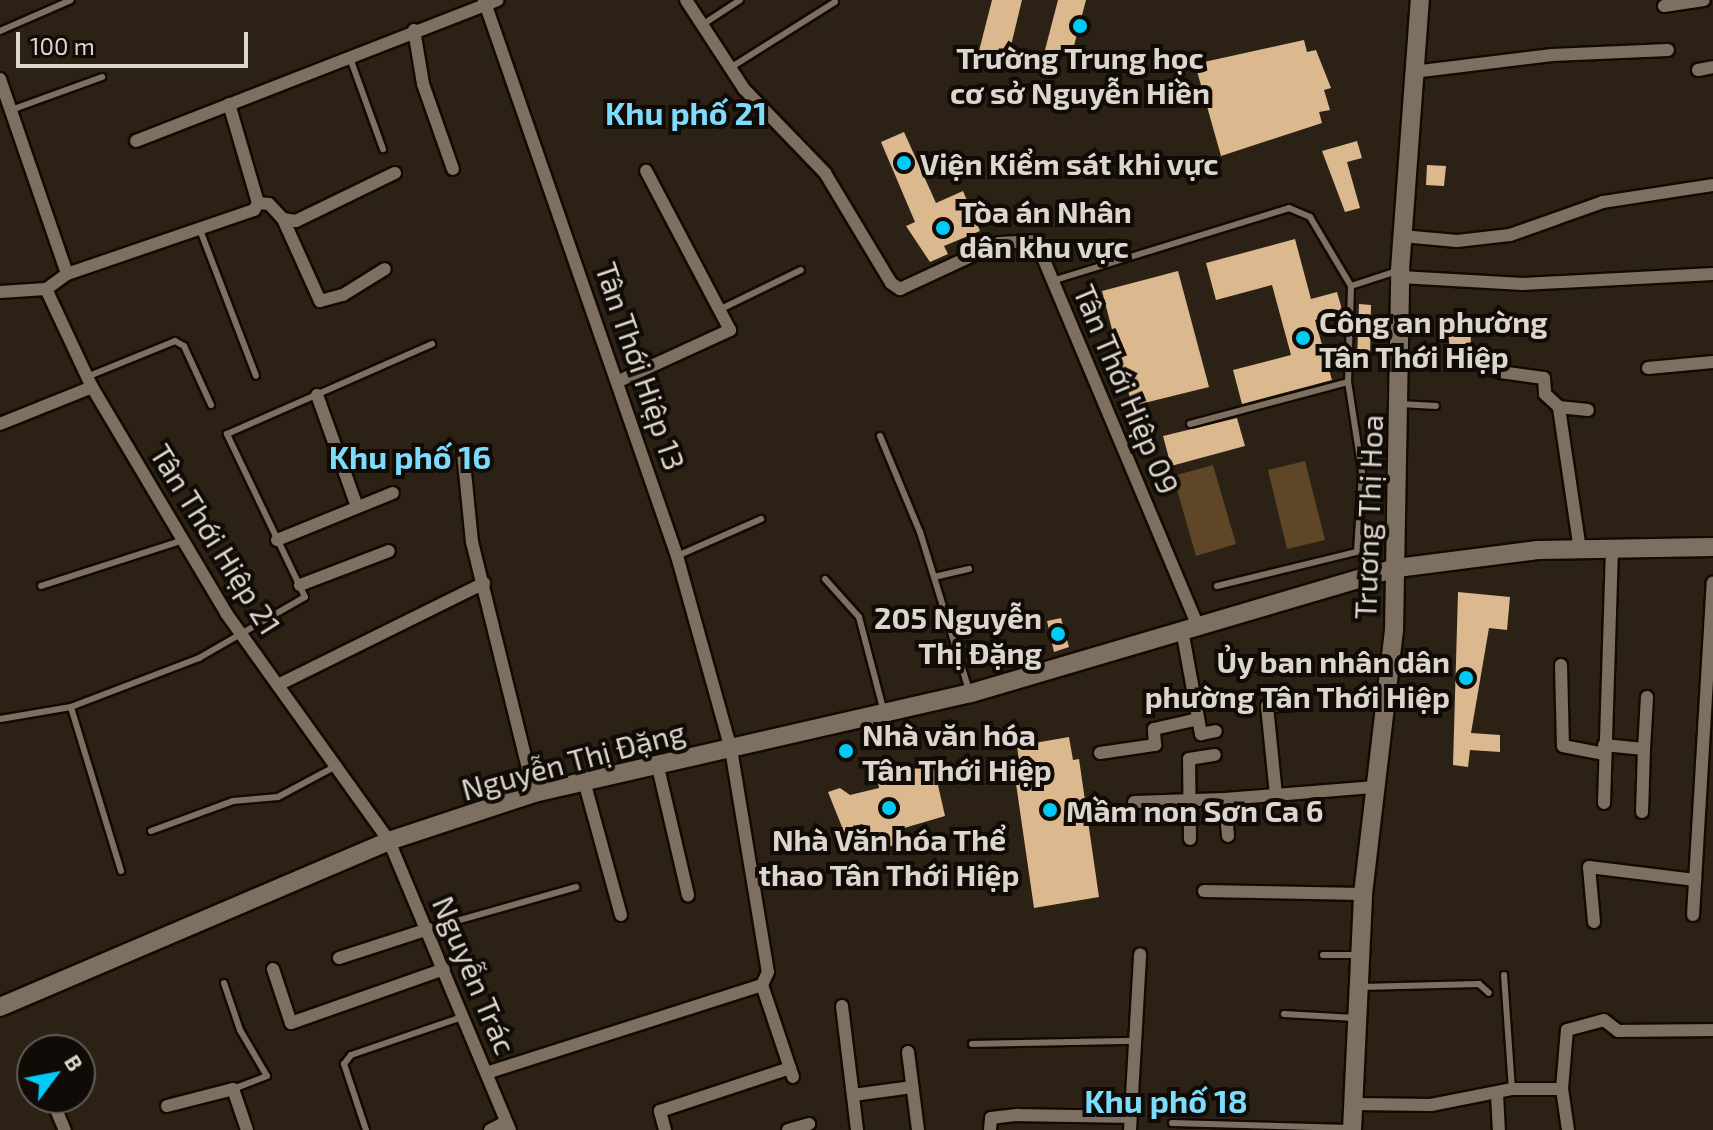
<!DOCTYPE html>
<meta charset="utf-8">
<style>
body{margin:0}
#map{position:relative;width:1713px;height:1130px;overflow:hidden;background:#2b2114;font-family:"Exo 2",sans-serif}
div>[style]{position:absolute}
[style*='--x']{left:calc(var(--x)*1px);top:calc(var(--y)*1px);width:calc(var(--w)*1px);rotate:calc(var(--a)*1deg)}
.green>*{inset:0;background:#5f4626}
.building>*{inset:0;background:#dbb88e}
.roads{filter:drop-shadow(2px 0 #130a02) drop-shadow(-2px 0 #130a02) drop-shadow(0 2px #130a02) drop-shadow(0 -2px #130a02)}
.lane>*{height:6px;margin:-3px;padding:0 3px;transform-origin:3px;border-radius:3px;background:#7d7061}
.street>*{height:12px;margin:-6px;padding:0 6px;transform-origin:6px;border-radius:6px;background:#7d7061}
.secondary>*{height:18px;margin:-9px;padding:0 9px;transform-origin:9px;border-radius:9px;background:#7d7061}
.dots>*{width:22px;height:22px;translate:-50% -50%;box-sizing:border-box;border:4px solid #100b06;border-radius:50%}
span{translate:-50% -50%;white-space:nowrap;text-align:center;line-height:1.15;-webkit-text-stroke:8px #100b06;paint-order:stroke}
.poi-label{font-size:30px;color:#ddd6ce;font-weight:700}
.left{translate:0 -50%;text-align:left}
.right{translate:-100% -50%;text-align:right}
.street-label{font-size:30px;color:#ddd6ce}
.neighbourhood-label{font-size:32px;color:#7ddcfb;font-weight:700}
.north{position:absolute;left:16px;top:1034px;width:80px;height:80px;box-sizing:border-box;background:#100b06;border:2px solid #625c56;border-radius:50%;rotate:58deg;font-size:22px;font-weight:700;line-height:32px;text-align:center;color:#ddd6ce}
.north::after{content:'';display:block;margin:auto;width:28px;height:36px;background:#00cbf8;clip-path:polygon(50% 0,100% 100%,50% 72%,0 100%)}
.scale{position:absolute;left:16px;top:32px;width:232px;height:36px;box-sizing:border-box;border:4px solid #ddd6ce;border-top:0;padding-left:10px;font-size:24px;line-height:28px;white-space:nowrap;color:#ddd6ce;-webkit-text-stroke:6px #100b06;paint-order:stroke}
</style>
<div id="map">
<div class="green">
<div style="clip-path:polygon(1305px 461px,1325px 540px,1287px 549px,1268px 470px)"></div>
<div style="clip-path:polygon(1213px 465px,1236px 544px,1196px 556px,1173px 476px)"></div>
</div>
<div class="building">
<div style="clip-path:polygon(992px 0,1022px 0,1008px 58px,979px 51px)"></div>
<div style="clip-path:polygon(1058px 0,1086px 0,1071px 57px,1045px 50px)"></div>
<div style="clip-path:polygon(1304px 40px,1307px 52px,1316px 50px,1331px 88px,1324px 90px,1330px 110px,1319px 112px,1322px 123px,1221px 156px,1195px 64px)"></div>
<div style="clip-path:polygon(904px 132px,936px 203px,963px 191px,980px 231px,944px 246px,948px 254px,930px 262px,906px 226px,915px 222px,881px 142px)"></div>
<div style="clip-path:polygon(1357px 141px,1362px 158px,1347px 162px,1360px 208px,1345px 212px,1322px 151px)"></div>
<div style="clip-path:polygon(1427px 165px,1446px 166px,1444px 186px,1426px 185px)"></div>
<div style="clip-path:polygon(1295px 239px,1311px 299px,1337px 292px,1343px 313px,1315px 320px,1332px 380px,1242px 404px,1233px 370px,1291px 355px,1272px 285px,1216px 300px,1206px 263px)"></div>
<div style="clip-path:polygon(1178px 271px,1209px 387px,1132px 406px,1102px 291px)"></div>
<div style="clip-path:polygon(1359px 304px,1371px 305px,1370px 361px,1357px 361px)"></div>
<div style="clip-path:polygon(1470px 318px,1471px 347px,1450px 349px,1446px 319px)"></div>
<div style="clip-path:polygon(1237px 418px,1245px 446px,1171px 466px,1163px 436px)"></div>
<div style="clip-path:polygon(1458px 592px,1510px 597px,1507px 630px,1489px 628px,1471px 733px,1500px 735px,1500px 752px,1470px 750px,1468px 767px,1453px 765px)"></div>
<div style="clip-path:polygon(1061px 618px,1069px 647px,1054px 652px,1047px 621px)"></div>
<div style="clip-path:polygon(1069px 737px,1073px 760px,1079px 759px,1099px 897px,1034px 908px,1014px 770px,1020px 768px,1017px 746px)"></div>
<div style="clip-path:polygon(933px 763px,945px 816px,894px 831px,898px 844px,863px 854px,858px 834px,846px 837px,828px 792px,840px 788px,850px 795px,879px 788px,877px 777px)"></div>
</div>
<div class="roads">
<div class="lane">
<div style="--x:702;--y:25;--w:45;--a:-33.3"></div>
<div style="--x:0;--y:31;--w:77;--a:-23.6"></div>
<div style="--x:350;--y:58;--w:97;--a:70.1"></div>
<div style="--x:730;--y:68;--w:124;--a:-32.2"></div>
<div style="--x:11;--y:110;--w:97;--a:-19.9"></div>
<div style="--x:200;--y:230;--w:156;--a:69"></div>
<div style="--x:1052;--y:281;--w:248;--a:-17.1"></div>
<div style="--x:1289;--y:208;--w:23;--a:23"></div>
<div style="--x:1310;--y:217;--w:80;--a:59.3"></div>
<div style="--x:1351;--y:286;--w:48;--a:-18.1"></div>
<div style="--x:719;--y:310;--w:91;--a:-26"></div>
<div style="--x:89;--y:376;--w:93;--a:-22.1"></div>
<div style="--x:175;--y:341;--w:10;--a:29"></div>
<div style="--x:184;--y:346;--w:65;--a:65.4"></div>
<div style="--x:1400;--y:404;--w:36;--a:3"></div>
<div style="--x:1190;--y:424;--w:163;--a:-14.9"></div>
<div style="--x:1348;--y:382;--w:96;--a:-88.2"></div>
<div style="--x:880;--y:436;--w:104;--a:67.4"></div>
<div style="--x:920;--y:532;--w:165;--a:72.8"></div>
<div style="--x:677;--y:556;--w:92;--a:-23.8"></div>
<div style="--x:934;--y:577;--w:36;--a:-13"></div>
<div style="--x:825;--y:579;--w:51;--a:48.2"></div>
<div style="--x:859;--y:617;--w:98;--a:75.3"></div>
<div style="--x:41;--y:586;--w:149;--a:-17.9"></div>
<div style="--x:1217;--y:586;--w:144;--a:-13.7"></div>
<div style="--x:1357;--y:552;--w:80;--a:-86.4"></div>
<div style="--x:1362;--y:472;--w:91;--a:-98.8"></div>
<div style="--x:0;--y:719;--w:72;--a:-9.6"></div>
<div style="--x:151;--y:831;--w:87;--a:-20.1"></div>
<div style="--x:233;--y:801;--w:45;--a:-5.1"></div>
<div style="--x:278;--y:797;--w:66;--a:-28.1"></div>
<div style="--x:121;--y:871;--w:171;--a:-107"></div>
<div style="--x:71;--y:707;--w:137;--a:-20.9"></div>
<div style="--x:199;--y:658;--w:122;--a:-29.9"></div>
<div style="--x:305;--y:597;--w:181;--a:-115.6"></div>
<div style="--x:227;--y:434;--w:224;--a:-23.7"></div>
<div style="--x:428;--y:929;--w:154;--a:-15.8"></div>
<div style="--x:1323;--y:955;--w:34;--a:0"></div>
<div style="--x:1504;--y:975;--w:114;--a:86"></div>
<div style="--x:224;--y:983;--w:50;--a:71.2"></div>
<div style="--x:240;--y:1030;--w:53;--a:59.6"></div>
<div style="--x:267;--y:1076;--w:36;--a:159"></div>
<div style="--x:1360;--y:987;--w:119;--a:-1.4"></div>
<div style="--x:1479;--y:984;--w:13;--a:42"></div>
<div style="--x:1284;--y:1014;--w:71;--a:3.2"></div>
<div style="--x:972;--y:1044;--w:162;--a:-1.1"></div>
<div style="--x:1172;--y:1123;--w:177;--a:1.6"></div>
<div style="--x:366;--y:1130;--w:70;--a:-108.4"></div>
<div style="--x:344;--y:1064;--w:11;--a:-52"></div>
<div style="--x:351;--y:1055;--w:117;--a:-18.9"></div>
</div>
<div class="street">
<div style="--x:484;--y:0;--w:589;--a:70.86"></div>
<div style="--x:677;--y:556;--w:200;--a:74.4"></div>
<div style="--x:731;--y:749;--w:226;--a:80.6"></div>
<div style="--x:768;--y:972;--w:14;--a:115"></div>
<div style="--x:762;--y:985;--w:287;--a:162.3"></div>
<div style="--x:686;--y:0;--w:106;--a:56.9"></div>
<div style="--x:744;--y:89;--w:117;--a:46"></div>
<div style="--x:825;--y:173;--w:128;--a:59"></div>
<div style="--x:891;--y:283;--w:11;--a:34"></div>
<div style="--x:900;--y:289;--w:109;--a:-24.9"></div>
<div style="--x:999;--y:243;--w:37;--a:-3"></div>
<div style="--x:1036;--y:241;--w:420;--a:67.2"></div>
<div style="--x:1664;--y:6;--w:40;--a:-8.5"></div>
<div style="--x:414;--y:30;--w:55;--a:80.5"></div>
<div style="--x:423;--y:84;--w:90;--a:70.6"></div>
<div style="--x:1698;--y:70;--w:15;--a:-11"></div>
<div style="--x:1413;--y:72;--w:140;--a:-7"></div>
<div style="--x:1552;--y:55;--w:116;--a:-2.5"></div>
<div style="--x:0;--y:79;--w:206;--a:71"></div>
<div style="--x:67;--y:274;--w:26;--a:144"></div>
<div style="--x:136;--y:141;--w:388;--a:-21.3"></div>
<div style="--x:258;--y:203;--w:11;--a:5"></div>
<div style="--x:269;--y:204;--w:21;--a:47"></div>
<div style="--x:283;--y:219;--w:90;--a:65.7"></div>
<div style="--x:320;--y:301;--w:24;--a:-15"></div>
<div style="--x:343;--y:295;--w:49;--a:-31.8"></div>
<div style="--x:283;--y:219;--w:13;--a:9"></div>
<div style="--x:296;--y:221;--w:110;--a:-25.9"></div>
<div style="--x:1402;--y:236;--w:55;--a:5.2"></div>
<div style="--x:1457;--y:241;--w:53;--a:-6.5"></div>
<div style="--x:1510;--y:235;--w:99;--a:-19.5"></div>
<div style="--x:1603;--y:202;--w:111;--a:-8.8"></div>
<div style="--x:67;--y:274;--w:198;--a:-18.9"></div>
<div style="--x:254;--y:210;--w:8;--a:-60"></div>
<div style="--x:258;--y:203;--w:103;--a:-106.3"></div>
<div style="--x:1400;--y:277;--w:123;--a:3.3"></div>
<div style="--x:1523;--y:284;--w:190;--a:-3"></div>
<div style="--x:0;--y:292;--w:46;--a:-3.7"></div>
<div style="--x:46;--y:289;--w:108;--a:64.9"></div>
<div style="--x:92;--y:387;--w:263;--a:59.3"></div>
<div style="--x:226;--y:613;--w:280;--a:54.4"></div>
<div style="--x:389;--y:841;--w:313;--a:67.3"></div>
<div style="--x:1648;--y:368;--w:65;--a:-5.3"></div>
<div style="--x:1500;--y:372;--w:44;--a:7.8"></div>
<div style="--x:1544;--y:378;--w:16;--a:86"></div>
<div style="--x:1545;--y:394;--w:19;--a:43"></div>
<div style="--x:621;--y:380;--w:120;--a:-24.6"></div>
<div style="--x:730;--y:330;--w:180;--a:-117.8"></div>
<div style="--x:317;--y:395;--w:119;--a:70.3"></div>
<div style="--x:0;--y:424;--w:99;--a:-21.9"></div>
<div style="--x:463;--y:452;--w:90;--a:84.3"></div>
<div style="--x:472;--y:542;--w:259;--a:76.1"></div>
<div style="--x:277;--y:540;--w:125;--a:-22.1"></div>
<div style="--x:1580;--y:550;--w:145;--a:-98.4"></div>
<div style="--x:1559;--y:407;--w:29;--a:6"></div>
<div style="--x:300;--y:585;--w:95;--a:-20.9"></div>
<div style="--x:1183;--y:635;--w:101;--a:79.7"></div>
<div style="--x:1201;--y:734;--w:15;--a:-11"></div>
<div style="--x:1561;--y:665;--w:81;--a:88.6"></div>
<div style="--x:1563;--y:746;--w:42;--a:11"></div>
<div style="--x:278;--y:685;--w:230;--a:-26.3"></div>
<div style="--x:1604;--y:745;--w:40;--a:5.7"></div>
<div style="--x:1644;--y:749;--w:63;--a:91.8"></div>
<div style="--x:1644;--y:749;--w:52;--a:-86.7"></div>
<div style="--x:1100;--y:753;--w:56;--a:-8.3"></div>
<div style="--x:1155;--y:745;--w:16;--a:-94"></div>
<div style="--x:1154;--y:729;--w:45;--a:-12.8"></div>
<div style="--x:657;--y:763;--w:136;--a:76.8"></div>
<div style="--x:584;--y:781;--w:139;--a:74.6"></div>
<div style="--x:1276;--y:795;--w:89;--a:-95.8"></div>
<div style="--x:1267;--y:706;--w:29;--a:-4"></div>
<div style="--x:1134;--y:802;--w:91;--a:-1.9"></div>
<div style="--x:1604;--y:803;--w:253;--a:-88.2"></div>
<div style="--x:1228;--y:836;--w:37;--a:-95"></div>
<div style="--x:1225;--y:799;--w:148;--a:-4.6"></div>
<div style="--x:1190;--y:839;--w:80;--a:-90.7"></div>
<div style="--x:1189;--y:759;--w:26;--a:-9"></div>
<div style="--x:1204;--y:891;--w:159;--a:1.1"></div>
<div style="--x:1693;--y:915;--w:333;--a:-86.6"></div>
<div style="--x:1594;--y:922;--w:55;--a:-95.2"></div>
<div style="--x:1589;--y:867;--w:107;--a:7"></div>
<div style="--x:339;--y:958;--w:94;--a:-18"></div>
<div style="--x:273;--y:969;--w:57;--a:71.6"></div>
<div style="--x:291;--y:1023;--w:162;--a:-19.4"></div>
<div style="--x:762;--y:985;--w:97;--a:71.4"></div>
<div style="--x:842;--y:1006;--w:125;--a:83.1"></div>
<div style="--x:908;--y:1052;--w:79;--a:82.7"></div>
<div style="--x:1497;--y:1094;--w:36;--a:87"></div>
<div style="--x:853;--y:1095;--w:60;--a:-7.7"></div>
<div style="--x:1355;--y:1104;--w:76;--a:0.8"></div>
<div style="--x:1431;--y:1105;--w:83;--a:-11.2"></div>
<div style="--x:1512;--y:1089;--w:50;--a:0"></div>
<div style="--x:167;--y:1106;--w:68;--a:-14.4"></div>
<div style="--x:233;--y:1089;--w:43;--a:71.1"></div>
<div style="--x:55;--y:1107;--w:25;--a:67"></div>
<div style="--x:490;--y:1130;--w:18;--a:-27"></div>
<div style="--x:665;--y:1130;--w:20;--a:-105"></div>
<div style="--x:660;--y:1111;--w:137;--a:-18.3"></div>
<div style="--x:788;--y:1130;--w:22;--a:-16"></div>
<div style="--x:990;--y:1130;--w:12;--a:-85"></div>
<div style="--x:991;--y:1118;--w:26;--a:-7"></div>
<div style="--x:1017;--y:1115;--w:113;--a:1"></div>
<div style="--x:1130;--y:1130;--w:176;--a:-86.7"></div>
<div style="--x:1568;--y:1130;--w:41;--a:-98.3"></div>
<div style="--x:1562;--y:1089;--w:59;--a:-85.2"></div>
<div style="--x:1567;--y:1030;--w:38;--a:-15"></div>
<div style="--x:1604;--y:1020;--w:18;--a:38"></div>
<div style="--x:1618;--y:1031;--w:95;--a:-0.6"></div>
</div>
<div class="secondary">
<div style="--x:0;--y:1007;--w:423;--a:-23.1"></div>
<div style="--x:389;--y:841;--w:153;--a:-18.3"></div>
<div style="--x:534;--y:793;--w:448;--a:-12.9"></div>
<div style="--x:971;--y:693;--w:444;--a:-16.4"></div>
<div style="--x:1397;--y:568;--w:142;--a:-7.3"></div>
<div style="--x:1538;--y:550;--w:175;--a:-1"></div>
<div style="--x:1352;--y:1130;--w:236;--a:-87.3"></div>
<div style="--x:1363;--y:894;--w:265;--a:-83.3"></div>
<div style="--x:1394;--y:631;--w:361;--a:-89"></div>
<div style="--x:1400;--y:270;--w:271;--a:-85.8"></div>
</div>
</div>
<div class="dots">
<div style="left:1080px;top:26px;background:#00cbf8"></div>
<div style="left:904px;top:163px;background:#00cbf8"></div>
<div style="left:943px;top:228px;background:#00cbf8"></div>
<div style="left:1303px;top:338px;background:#00cbf8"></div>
<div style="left:1058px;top:634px;background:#00cbf8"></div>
<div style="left:1466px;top:678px;background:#00cbf8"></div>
<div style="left:846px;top:751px;background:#00cbf8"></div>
<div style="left:889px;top:808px;background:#00cbf8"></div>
<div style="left:1050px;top:810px;background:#00cbf8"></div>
</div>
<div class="poi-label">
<span style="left:1080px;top:74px">Trường Trung học<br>cơ sở Nguyễn Hiền</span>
<span class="left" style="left:920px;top:163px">Viện Kiểm sát khi vực</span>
<span class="left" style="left:959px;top:228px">Tòa án Nhân<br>dân khu vực</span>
<span class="left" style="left:1319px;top:338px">Công an phường<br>Tân Thới Hiệp</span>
<span class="right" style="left:1042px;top:634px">205 Nguyễn<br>Thị Đặng</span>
<span class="right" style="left:1450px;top:678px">Ủy ban nhân dân<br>phường Tân Thới Hiệp</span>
<span class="left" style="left:862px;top:751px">Nhà văn hóa<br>Tân Thới Hiệp</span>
<span class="left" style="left:1066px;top:810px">Mầm non Sơn Ca 6</span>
<span style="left:889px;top:856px">Nhà Văn hóa Thể<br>thao Tân Thới Hiệp</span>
</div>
<div class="street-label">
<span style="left:641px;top:366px;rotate:71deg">Tân Thới Hiệp 13</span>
<span style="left:1127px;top:389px;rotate:67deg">Tân Thới Hiệp 09</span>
<span style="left:1368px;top:517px;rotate:-88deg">Trương Thị Hoa</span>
<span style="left:216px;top:539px;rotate:58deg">Tân Thới Hiệp 21</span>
<span style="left:573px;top:760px;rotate:-15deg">Nguyễn Thị Đặng</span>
<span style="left:475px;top:975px;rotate:67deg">Nguyễn Trác</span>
</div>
<div class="neighbourhood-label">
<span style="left:686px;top:112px">Khu phố 21</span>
<span style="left:410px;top:456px">Khu phố 16</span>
<span style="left:1166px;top:1100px">Khu phố 18</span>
</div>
<div class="north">B</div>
<div class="scale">100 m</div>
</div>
